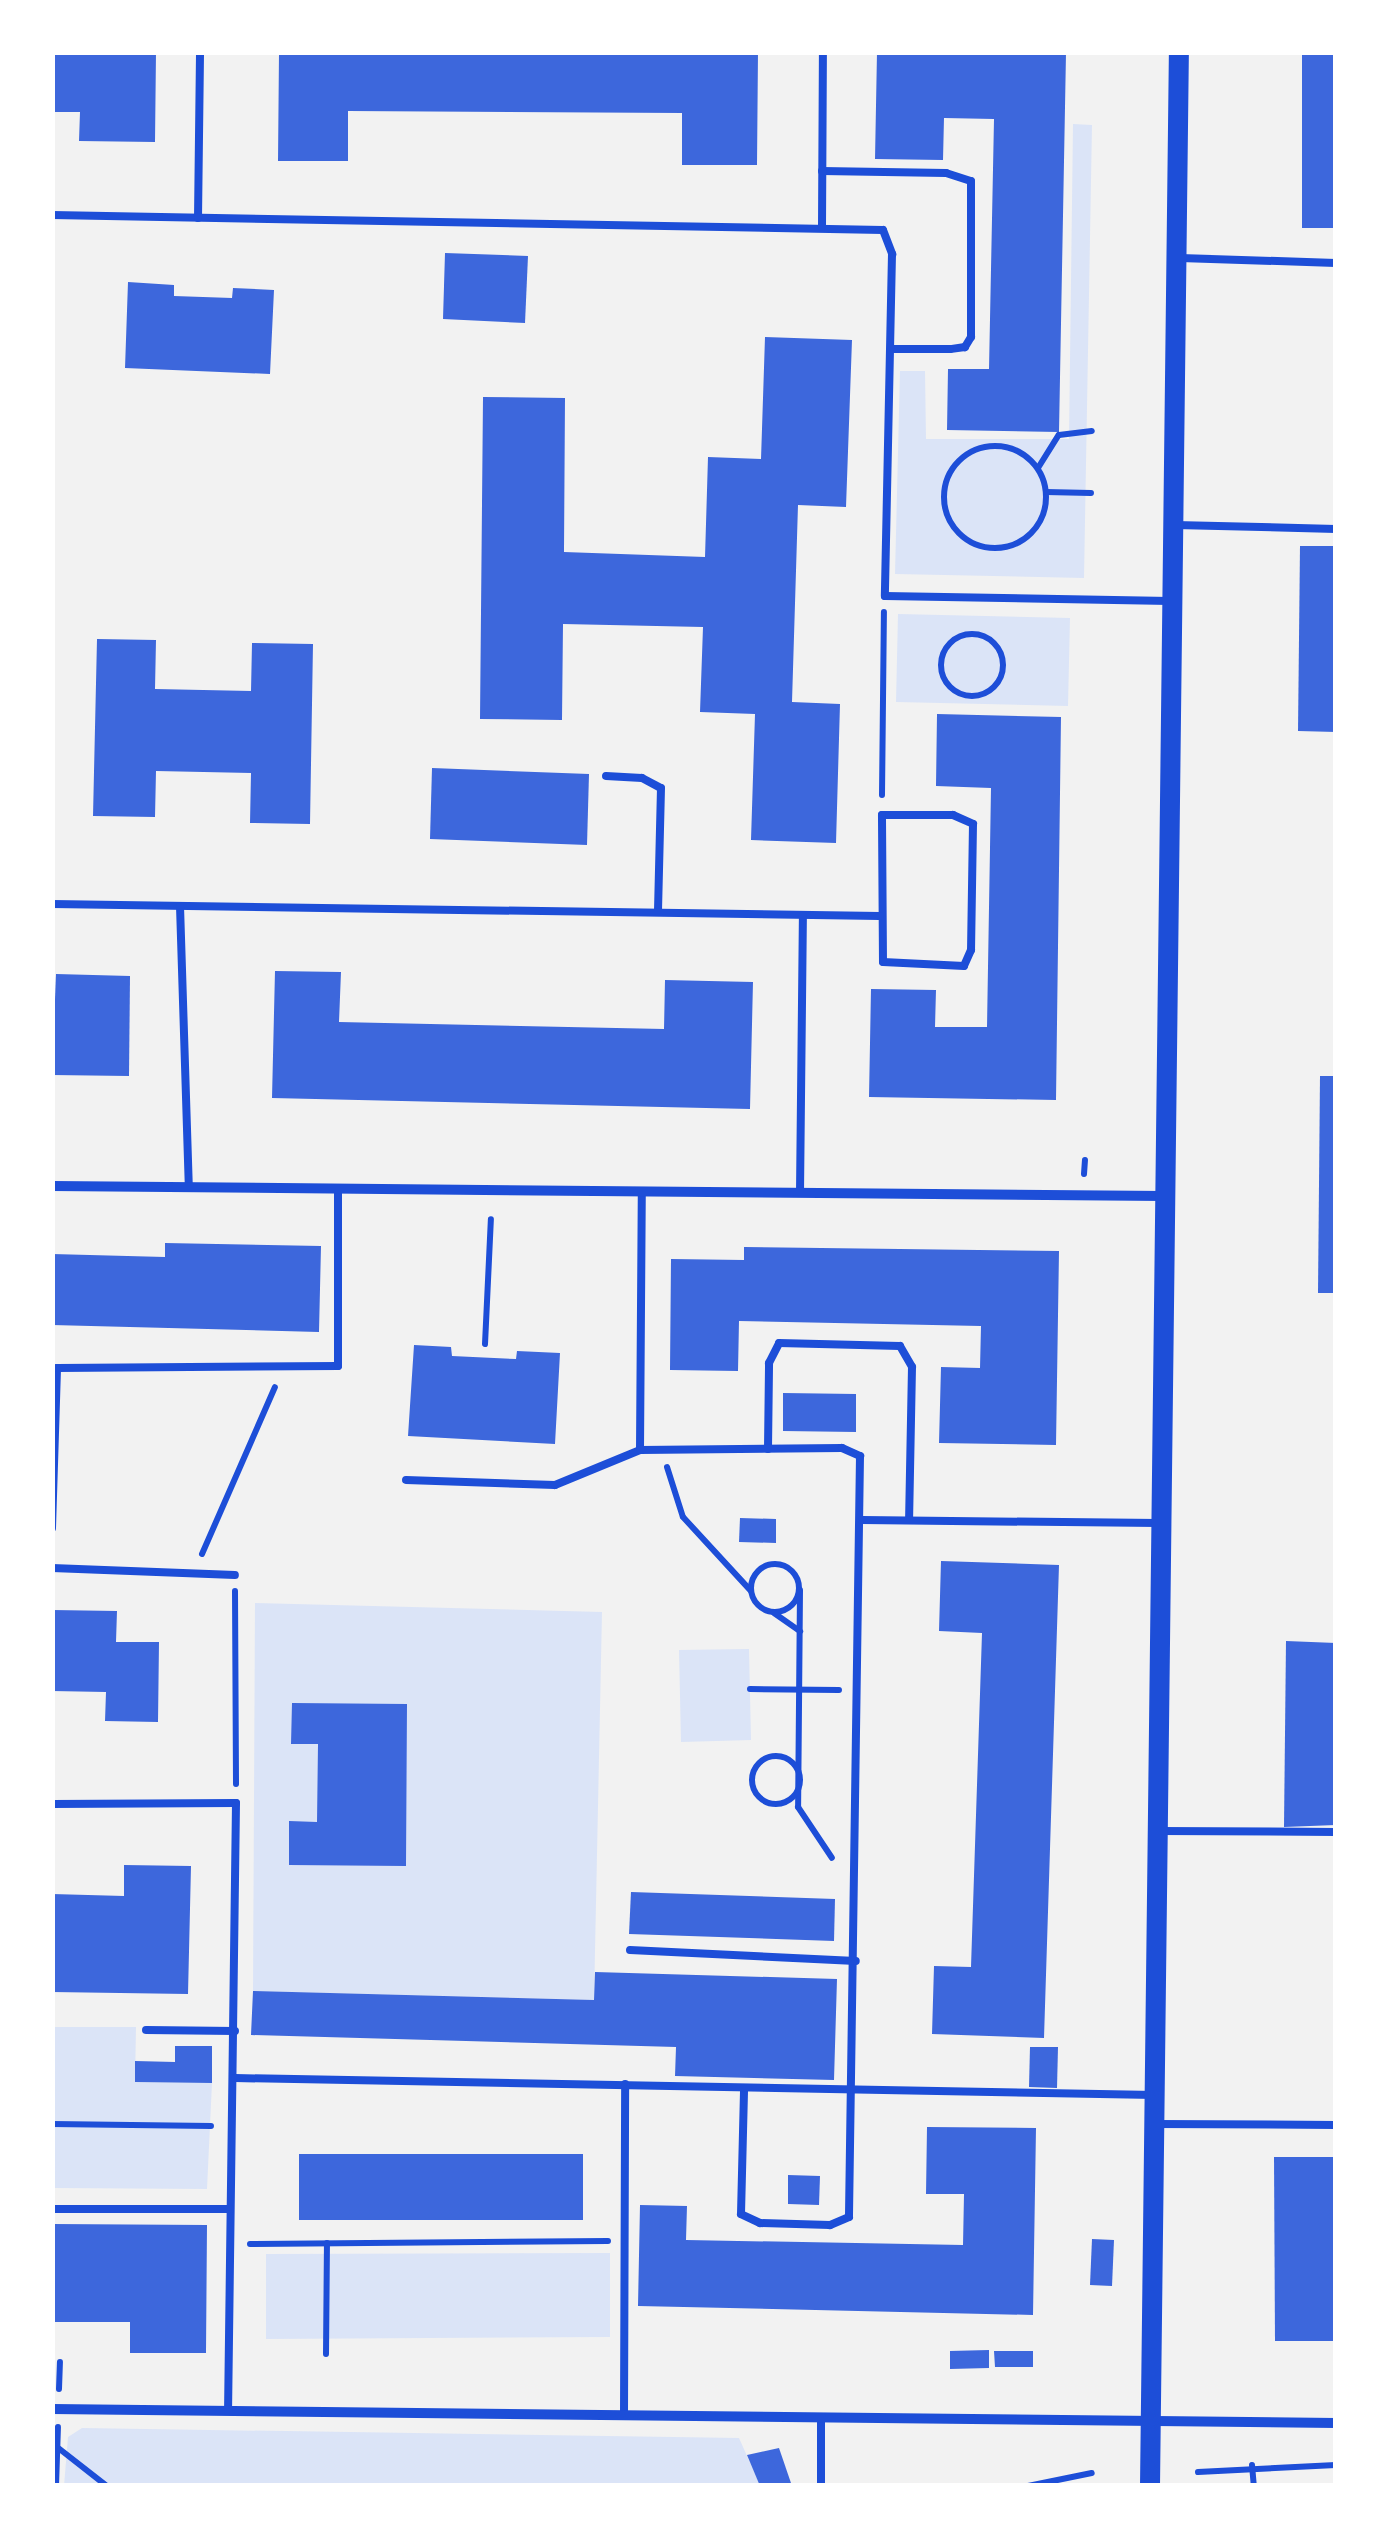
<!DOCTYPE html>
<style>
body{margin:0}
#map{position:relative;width:1388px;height:2538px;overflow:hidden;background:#f2f2f2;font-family:Montserrat,sans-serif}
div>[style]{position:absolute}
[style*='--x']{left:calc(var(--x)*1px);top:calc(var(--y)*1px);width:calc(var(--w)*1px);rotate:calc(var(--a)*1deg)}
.green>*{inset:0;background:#dbe4f7}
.building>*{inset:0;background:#3d67dc}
.path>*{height:6px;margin:-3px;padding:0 3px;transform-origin:3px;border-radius:3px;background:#1d4ed8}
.path>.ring{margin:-3px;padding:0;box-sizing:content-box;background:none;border:6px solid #1d4ed8;border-radius:50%}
.service>*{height:8px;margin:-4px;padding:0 4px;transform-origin:4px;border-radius:4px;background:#1d4ed8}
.minor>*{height:10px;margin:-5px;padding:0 5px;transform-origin:5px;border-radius:5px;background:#1d4ed8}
.secondary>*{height:20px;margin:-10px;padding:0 10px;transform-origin:10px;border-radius:10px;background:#1d4ed8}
span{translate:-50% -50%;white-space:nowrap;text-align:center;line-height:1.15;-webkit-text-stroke:10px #fff;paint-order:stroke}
.frame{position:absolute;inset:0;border:55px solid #fff;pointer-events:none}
</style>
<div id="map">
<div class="green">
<div style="clip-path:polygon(1073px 124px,1092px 125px,1084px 578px,895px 574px,900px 371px,925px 371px,926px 439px,1069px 439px)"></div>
<div style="clip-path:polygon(898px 614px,1070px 618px,1068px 706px,896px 702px)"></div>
<div style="clip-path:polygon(255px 1603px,602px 1612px,594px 2000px,253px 1991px)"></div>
<div style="clip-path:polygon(749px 1649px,751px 1740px,681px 1742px,679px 1650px)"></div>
<div style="clip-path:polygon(53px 2027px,136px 2027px,135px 2082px,212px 2083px,207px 2189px,53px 2188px)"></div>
<div style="clip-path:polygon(610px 2253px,610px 2337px,266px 2339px,266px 2254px)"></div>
<div style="clip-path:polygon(82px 2428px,739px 2438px,760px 2485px,64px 2486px,68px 2437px)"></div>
</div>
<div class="building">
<div style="clip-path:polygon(52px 52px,156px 52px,155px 142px,79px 141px,80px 112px,52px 112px)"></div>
<div style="clip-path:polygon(279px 52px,758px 52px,757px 165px,682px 165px,682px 113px,348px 111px,348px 161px,278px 161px)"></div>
<div style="clip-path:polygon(877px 52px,1066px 53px,1059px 432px,947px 430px,948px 369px,989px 369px,994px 119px,944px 118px,943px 160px,875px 159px)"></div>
<div style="clip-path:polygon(1302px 52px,1336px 52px,1336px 228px,1302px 228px)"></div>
<div style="clip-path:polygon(445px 253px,528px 256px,525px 323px,443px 319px)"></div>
<div style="clip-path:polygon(128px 282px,174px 285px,174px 296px,232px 298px,233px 288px,274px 290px,270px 374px,125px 368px)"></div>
<div style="clip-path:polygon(765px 337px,852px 340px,846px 507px,798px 505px,792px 702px,840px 704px,836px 843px,751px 840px,755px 714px,700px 712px,703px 627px,563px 624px,562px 720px,480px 719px,483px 397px,565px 398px,564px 552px,705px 557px,708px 457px,761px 459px)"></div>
<div style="clip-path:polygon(1300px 546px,1336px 546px,1336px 732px,1298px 731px)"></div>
<div style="clip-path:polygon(97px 639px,156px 640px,155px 689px,251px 691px,252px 643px,313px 644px,310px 824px,250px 823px,251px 773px,156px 771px,155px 817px,93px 816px)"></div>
<div style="clip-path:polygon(937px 714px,1061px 717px,1056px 1100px,869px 1097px,871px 989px,936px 990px,935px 1027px,987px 1027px,991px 788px,936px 786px)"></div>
<div style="clip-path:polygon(432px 768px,589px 774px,587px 845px,430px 839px)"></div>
<div style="clip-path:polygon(275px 971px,341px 972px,339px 1022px,664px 1029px,665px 980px,753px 982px,750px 1109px,272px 1098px)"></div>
<div style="clip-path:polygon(56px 974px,130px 976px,129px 1076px,52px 1075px)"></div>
<div style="clip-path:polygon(1320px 1076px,1336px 1076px,1336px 1293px,1318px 1293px)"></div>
<div style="clip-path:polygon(165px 1243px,321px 1246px,319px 1332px,52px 1325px,52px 1254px,165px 1257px)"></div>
<div style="clip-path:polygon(744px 1247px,1059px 1251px,1056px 1445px,939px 1443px,941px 1367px,980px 1368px,981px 1326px,739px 1321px,738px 1371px,670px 1370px,671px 1259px,744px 1260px)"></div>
<div style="clip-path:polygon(414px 1345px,451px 1347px,452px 1356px,516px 1359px,517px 1351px,560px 1353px,555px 1444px,408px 1436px)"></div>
<div style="clip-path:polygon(783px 1393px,856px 1394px,856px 1432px,783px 1431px)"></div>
<div style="clip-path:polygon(740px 1518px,776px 1519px,776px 1543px,739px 1542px)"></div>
<div style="clip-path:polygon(941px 1561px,1059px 1565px,1044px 2038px,932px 2034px,934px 1966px,971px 1967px,982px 1633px,939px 1631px)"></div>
<div style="clip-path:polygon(52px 1610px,117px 1611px,116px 1642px,159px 1642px,158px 1722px,105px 1721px,106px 1692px,52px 1691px)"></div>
<div style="clip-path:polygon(1286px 1641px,1336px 1643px,1336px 1825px,1284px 1827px)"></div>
<div style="clip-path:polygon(292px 1703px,407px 1704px,406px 1866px,289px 1865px,289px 1821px,317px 1822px,318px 1744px,291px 1744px)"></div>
<div style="clip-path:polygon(124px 1865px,191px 1866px,188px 1994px,52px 1992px,52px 1894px,124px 1896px)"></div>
<div style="clip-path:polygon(631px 1892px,835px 1899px,834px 1941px,629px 1934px)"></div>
<div style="clip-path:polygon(595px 1972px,837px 1979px,834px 2080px,675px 2076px,676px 2047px,251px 2035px,253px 1991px,594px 2000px)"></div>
<div style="clip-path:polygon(175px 2046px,212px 2046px,212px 2083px,135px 2082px,135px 2061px,175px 2062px)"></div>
<div style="clip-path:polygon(1030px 2047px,1058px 2047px,1057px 2088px,1029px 2087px)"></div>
<div style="clip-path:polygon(927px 2127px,1036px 2128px,1033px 2315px,638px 2306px,640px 2205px,687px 2206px,686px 2240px,963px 2245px,964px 2194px,926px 2194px)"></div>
<div style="clip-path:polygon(299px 2154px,583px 2154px,583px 2220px,299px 2220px)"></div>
<div style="clip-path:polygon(1274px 2157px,1336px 2157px,1336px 2341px,1275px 2341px)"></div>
<div style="clip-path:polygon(788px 2175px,820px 2176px,819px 2205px,788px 2204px)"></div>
<div style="clip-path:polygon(52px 2224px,207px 2225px,206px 2353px,130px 2353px,130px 2322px,52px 2322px)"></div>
<div style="clip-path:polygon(1092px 2239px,1114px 2240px,1112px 2286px,1090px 2285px)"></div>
<div style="clip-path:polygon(989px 2350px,989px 2368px,950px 2369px,950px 2351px)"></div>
<div style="clip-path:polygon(994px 2351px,1033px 2351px,1033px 2367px,995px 2367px)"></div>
<div style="clip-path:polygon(779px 2448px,792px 2486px,760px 2486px,747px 2455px)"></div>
</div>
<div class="path">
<div class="ring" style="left:944px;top:446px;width:96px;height:96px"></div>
<div style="--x:1038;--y:468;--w:39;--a:-58"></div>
<div style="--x:1059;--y:435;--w:33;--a:-7"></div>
<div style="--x:1046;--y:492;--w:45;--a:1.3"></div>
<div class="ring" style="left:941px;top:634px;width:56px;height:56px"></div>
<div style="--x:882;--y:795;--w:183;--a:-89.4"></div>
<div style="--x:1084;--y:1174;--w:14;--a:-86"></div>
<div style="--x:485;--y:1344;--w:125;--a:-87.3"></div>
<div style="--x:667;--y:1467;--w:52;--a:72.3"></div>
<div style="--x:683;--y:1517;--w:100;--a:47.4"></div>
<div style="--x:202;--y:1554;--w:182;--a:-66.4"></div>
<div class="ring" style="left:751px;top:1564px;width:42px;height:42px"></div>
<div style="--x:800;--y:1590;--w:217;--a:90.5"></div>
<div style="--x:798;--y:1807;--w:61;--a:56.3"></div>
<div style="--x:235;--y:1591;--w:193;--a:89.7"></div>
<div style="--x:774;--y:1613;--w:32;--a:35"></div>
<div style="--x:750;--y:1689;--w:89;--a:0.6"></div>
<div class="ring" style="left:752px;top:1756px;width:42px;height:42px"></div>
<div style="--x:52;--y:2124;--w:159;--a:0.7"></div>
<div style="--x:250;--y:2244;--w:358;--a:-0.5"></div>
<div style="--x:326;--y:2354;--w:111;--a:-89.5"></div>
<div style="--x:59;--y:2389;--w:27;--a:-88"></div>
<div style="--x:57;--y:2447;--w:63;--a:38"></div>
<div style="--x:1252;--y:2465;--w:21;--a:85"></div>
<div style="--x:1198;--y:2472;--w:138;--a:-2.9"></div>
<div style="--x:56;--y:2486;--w:59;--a:-88.1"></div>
<div style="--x:1028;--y:2486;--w:65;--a:-11.5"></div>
</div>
<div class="service">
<div style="--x:822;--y:171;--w:124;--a:0.9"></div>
<div style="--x:946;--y:173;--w:26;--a:18"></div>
<div style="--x:971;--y:181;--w:156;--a:90"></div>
<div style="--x:971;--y:337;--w:12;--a:121"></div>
<div style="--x:965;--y:347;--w:15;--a:172"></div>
<div style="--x:950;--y:349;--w:59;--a:180"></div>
<div style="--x:52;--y:215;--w:831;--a:1.03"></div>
<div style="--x:883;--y:230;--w:26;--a:69"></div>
<div style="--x:892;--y:254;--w:342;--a:91.2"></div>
<div style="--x:885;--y:596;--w:285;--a:1"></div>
<div style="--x:198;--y:218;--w:166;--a:-89.3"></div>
<div style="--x:822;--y:227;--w:175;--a:-89.7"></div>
<div style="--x:1180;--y:258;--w:156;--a:1.8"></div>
<div style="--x:1175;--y:525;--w:161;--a:1.4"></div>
<div style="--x:606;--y:776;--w:36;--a:3"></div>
<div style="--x:642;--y:778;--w:21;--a:28"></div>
<div style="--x:661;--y:788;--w:122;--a:91.4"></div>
<div style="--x:882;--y:815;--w:71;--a:0"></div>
<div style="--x:953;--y:815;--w:22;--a:24"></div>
<div style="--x:973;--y:824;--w:126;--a:90.9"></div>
<div style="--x:971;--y:950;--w:17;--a:114"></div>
<div style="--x:964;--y:966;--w:81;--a:-177.2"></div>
<div style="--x:883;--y:962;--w:147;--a:-90.4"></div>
<div style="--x:52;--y:904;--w:828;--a:0.83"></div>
<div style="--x:180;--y:906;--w:281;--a:88.2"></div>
<div style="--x:800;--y:1193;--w:278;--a:-89.4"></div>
<div style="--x:768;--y:1449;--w:86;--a:-89.3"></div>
<div style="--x:769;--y:1363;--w:22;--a:-63"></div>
<div style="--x:779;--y:1343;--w:121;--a:1.4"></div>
<div style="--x:900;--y:1346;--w:24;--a:60"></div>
<div style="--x:912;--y:1367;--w:153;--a:91.1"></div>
<div style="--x:640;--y:1450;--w:258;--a:-89.6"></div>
<div style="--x:406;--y:1480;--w:149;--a:1.9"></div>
<div style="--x:555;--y:1485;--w:92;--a:-22.4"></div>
<div style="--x:640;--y:1450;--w:202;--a:-0.6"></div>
<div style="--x:842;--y:1448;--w:20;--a:24"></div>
<div style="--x:860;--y:1456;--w:761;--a:90.83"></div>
<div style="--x:849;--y:2217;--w:21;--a:157"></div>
<div style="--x:830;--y:2225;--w:70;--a:-178.4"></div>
<div style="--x:760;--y:2223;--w:21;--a:-155"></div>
<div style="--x:741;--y:2214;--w:125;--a:-88.6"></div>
<div style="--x:862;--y:1520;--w:296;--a:0.6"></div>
<div style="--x:52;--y:1528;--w:160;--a:-88.2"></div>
<div style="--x:57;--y:1368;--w:281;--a:-0.4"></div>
<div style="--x:338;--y:1366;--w:177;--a:-90"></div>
<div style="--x:52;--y:1568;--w:183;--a:2.2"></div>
<div style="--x:52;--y:1804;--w:184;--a:-0.3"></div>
<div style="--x:236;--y:1803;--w:608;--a:90.75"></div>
<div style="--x:1160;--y:1831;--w:176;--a:0.3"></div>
<div style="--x:630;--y:1950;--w:226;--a:2.8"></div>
<div style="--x:146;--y:2030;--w:89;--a:0.6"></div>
<div style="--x:235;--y:2078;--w:920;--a:1.06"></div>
<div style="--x:1155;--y:2124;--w:181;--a:0.3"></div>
<div style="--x:52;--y:2209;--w:178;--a:0"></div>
<div style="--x:624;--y:2415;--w:331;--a:-89.8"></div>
<div style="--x:821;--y:2417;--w:69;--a:90"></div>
</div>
<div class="minor">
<div style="--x:52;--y:1186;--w:1112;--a:0.52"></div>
<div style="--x:52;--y:2409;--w:1284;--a:0.62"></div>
</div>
<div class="secondary">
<div style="--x:1150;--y:2486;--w:2434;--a:-89.32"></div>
</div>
<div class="frame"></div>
</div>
